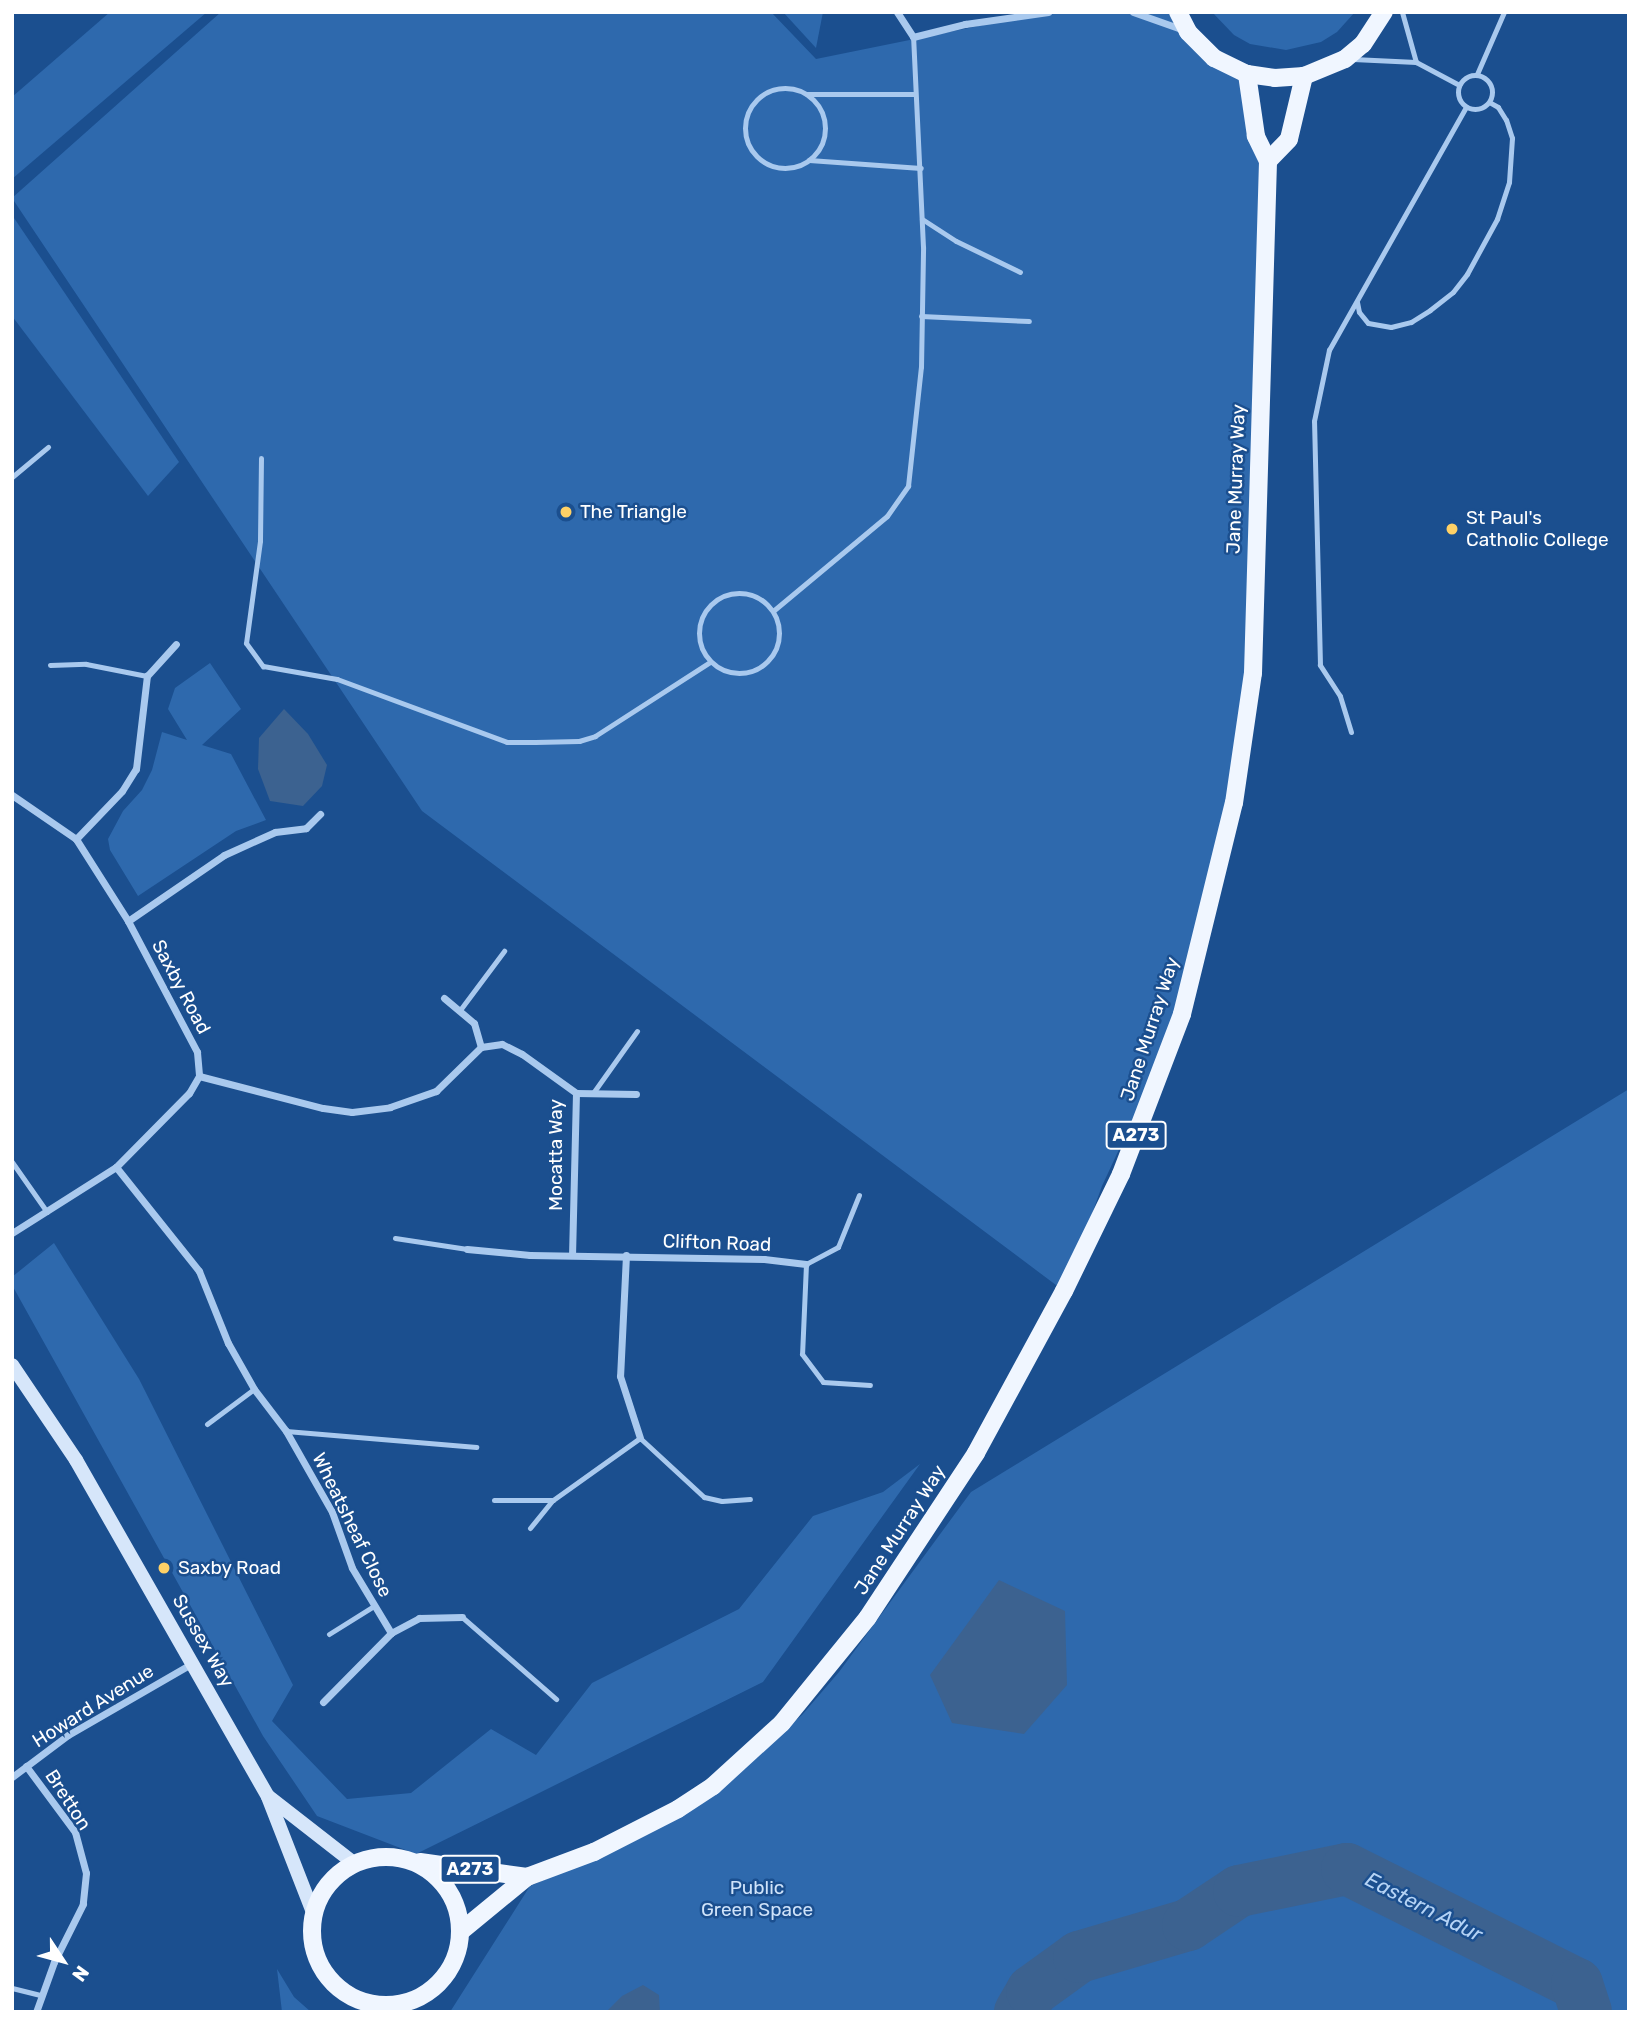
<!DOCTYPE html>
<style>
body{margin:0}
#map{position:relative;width:1641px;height:2024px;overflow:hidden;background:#1b4f8f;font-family:Rubik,sans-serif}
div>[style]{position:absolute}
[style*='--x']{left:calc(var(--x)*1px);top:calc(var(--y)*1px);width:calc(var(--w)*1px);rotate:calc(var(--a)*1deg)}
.green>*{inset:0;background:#2e69ad}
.water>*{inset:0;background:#3c6290}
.river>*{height:52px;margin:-26px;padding:0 26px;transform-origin:26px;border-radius:26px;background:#3c6290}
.lane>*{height:5px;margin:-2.5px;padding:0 2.5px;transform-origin:2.5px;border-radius:2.5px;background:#a9c9ee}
.lane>.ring{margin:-2.5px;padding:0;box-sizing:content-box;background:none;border:5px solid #a9c9ee;border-radius:50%}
.street>*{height:7px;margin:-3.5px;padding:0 3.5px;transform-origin:3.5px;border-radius:3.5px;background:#a9c9ee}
.secondary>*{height:14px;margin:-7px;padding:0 7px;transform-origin:7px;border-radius:7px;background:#d6e6fa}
.primary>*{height:18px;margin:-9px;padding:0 9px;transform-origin:9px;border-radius:9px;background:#f0f6ff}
.primary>.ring{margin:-9px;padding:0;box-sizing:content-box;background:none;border:18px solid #f0f6ff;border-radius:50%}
.dots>*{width:19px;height:19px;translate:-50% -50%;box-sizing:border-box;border:4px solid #1b4f8f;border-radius:50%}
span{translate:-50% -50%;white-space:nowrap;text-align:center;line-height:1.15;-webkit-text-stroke:5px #1b4f8f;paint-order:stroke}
.shield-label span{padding:2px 5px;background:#1b4f8f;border:2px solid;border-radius:5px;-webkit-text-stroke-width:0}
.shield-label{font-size:18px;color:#fff;font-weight:700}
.street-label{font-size:19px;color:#fff}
.poi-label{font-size:19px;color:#fff}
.left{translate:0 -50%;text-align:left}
.park-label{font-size:19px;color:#cfe3fa}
.water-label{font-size:21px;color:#b5d3f5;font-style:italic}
.frame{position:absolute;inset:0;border:14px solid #fff;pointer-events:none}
.north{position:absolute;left:28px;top:1926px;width:70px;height:70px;-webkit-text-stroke:5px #1b4f8f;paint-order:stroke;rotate:126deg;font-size:19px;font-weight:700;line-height:28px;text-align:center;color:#fff}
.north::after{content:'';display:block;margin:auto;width:24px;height:32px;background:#fff;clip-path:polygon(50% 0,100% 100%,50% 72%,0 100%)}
</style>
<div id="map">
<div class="green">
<div style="clip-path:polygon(110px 12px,207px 12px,12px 179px,12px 97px)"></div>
<div style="clip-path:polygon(221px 12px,771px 12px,816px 59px,1048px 12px,1178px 12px,1197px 51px,1247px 74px,1268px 161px,1253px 673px,1182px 1014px,1102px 1186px,1064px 1291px,422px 811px,12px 198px)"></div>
<div style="clip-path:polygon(783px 12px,823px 12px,816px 48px)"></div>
<div style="clip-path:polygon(1212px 12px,1355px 12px,1337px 32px,1321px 42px,1286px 50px,1250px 44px,1234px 35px)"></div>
<div style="clip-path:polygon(12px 215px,179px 462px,148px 496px,12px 316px)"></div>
<div style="clip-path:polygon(210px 663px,241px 709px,202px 745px,231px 754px,266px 820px,236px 831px,138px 896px,110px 850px,108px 839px,123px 811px,142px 790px,152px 770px,162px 732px,187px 740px,168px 709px,175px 688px)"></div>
<div style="clip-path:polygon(1629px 1089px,1629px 2012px,450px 2012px,530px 1886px,626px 1845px,709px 1793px,802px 1715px,839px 1672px,971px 1492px)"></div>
<div style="clip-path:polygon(54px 1243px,139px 1379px,293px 1685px,272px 1721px,347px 1799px,411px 1793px,491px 1729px,536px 1755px,592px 1683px,739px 1609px,813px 1516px,883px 1492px,920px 1464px,763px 1682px,416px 1854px,317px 1816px,263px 1736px,12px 1285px,12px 1277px)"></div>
<div style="clip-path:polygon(277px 1969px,294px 1997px,311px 2012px,282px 2012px)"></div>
</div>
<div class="water">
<div style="clip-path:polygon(284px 709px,308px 734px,327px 765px,322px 786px,303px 806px,270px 801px,258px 769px,259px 738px)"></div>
<div style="clip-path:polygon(999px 1580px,1065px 1611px,1067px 1685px,1024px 1734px,952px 1723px,930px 1675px)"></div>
<div style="clip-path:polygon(643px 1985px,659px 1995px,660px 2012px,606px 2012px,622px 1996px)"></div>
</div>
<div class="river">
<div style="--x:1020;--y:2012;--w:24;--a:-60"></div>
<div style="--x:1032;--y:1991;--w:58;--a:-35.9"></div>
<div style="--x:1079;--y:1957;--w:114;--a:-16.4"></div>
<div style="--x:1188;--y:1925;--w:61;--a:-33.7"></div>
<div style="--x:1239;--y:1891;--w:110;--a:-11.5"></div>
<div style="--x:1347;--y:1869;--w:257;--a:26.6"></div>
<div style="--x:1577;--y:1984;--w:29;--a:72"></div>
</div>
<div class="lane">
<div style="--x:1402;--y:12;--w:52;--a:74.4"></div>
<div style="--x:1353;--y:59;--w:63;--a:2.7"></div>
<div style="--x:1416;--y:62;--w:49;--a:28.1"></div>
<div style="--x:1477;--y:74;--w:68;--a:-66.5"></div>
<div class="ring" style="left:1458px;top:75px;width:29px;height:29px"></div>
<div class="ring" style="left:745px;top:88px;width:75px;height:75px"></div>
<div style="--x:807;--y:94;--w:108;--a:0"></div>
<div style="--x:809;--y:160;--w:112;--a:4.1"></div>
<div style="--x:922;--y:219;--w:40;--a:32.9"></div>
<div style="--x:956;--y:241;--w:71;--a:25.8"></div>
<div style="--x:1357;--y:302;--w:10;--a:79"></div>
<div style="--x:1359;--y:312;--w:14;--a:51"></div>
<div style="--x:1368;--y:323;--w:23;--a:10"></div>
<div style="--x:1391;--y:327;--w:21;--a:-14"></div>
<div style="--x:1411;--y:322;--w:22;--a:-32"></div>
<div style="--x:1430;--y:310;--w:29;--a:-38"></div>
<div style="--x:1453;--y:292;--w:23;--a:-52"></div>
<div style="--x:1467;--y:274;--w:63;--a:-61.4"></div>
<div style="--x:1497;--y:219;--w:39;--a:-72"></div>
<div style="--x:1509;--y:182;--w:44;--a:-86.1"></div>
<div style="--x:1512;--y:138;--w:19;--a:-108"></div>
<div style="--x:1506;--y:120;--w:15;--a:-122"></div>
<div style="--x:1498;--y:107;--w:10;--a:-151"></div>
<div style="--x:921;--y:316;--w:108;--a:2.7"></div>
<div style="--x:261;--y:458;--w:83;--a:90.7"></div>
<div style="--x:260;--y:541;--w:103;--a:97.8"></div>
<div style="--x:246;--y:643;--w:29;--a:54"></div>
<div style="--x:263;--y:666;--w:75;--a:10"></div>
<div style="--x:337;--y:679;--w:181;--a:20.3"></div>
<div style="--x:507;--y:742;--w:28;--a:0"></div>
<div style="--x:535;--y:742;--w:44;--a:-1.3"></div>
<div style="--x:579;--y:741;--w:17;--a:-17"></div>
<div style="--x:595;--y:736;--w:137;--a:-32.8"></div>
<div style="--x:12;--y:477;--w:47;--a:-39.8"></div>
<div class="ring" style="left:699px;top:593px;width:75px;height:75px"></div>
<div style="--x:773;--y:611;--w:148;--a:-39.8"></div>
<div style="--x:887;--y:516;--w:37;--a:-55"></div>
<div style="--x:908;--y:486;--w:120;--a:-83.8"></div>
<div style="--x:921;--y:367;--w:120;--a:-89"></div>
<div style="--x:923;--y:247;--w:210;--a:-92.7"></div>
<div style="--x:50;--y:665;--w:36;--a:-2"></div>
<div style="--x:86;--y:664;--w:62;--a:11.1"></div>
<div style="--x:1351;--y:732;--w:38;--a:-107"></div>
<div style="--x:1340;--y:696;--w:37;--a:-123"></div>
<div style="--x:1320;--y:665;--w:244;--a:-91.4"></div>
<div style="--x:1314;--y:421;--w:73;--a:-78.1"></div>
<div style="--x:1329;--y:350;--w:279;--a:-60.6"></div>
<div style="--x:460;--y:1010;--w:74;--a:-53.3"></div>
<div style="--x:593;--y:1093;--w:76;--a:-54.6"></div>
<div style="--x:12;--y:1162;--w:61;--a:55"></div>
<div style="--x:859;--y:1195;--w:56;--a:112"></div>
<div style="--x:838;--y:1247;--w:36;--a:152"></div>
<div style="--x:806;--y:1264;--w:90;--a:92.5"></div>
<div style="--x:802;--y:1354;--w:35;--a:53"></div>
<div style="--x:823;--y:1382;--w:47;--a:3.7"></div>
<div style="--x:395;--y:1238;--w:73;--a:8.7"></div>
<div style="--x:207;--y:1424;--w:59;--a:-36.7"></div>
<div style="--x:286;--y:1431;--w:191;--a:4.8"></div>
<div style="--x:494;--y:1500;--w:59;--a:0"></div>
<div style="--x:530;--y:1528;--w:36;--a:-51"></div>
<div style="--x:553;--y:1500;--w:107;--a:-35.5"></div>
<div style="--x:640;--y:1438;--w:87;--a:42.7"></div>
<div style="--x:704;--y:1497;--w:18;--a:13"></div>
<div style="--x:722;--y:1501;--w:28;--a:-4"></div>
<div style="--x:462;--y:1617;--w:125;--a:41.1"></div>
<div style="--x:329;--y:1634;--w:53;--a:-31.9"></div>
<div style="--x:12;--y:1988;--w:29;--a:14"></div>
</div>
<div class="street">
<div style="--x:897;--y:12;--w:30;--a:57"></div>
<div style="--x:913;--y:37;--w:54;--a:-14"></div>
<div style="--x:965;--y:24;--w:84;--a:-8.2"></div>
<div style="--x:1133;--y:12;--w:54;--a:19.4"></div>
<div style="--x:12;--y:795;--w:78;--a:34.5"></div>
<div style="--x:76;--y:839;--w:97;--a:57.6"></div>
<div style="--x:128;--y:921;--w:148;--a:62.2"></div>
<div style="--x:197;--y:1052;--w:24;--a:85"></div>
<div style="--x:199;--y:1076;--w:20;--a:120"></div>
<div style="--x:189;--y:1093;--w:104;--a:134.6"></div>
<div style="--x:116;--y:1167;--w:123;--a:147.6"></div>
<div style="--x:76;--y:839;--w:66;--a:-46.2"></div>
<div style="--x:122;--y:791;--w:26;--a:-58"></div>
<div style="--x:136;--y:769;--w:94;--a:-83.3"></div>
<div style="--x:147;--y:676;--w:43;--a:-47.8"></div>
<div style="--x:128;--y:921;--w:116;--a:-34.5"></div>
<div style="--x:224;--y:855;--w:56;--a:-24.3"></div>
<div style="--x:275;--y:832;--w:31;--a:-7"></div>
<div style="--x:306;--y:828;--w:20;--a:-45"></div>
<div style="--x:444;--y:998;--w:39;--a:40"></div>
<div style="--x:474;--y:1023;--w:25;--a:74"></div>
<div style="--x:199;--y:1076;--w:128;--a:14.5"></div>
<div style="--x:323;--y:1108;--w:29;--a:8"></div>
<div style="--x:352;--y:1112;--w:38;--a:-7"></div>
<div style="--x:390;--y:1107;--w:49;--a:-19.2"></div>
<div style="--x:436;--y:1091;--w:63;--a:-44.4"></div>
<div style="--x:481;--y:1047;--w:21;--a:-8"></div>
<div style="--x:502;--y:1044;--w:22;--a:27"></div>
<div style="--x:522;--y:1054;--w:67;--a:35.8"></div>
<div style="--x:576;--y:1093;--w:160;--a:91.4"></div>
<div style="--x:576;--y:1093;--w:60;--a:1"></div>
<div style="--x:116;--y:1167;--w:133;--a:51.4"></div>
<div style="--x:199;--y:1271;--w:78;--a:68.1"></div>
<div style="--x:228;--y:1343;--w:53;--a:60.5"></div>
<div style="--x:254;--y:1389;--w:53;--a:52.7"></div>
<div style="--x:286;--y:1431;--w:93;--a:60.4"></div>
<div style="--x:332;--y:1512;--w:59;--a:70.3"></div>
<div style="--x:352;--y:1568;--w:76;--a:59"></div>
<div style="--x:467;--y:1249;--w:63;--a:5.4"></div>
<div style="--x:530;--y:1255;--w:234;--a:1"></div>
<div style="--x:764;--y:1259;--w:42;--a:6.8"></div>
<div style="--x:626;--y:1255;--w:121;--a:92.8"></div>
<div style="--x:620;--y:1376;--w:65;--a:72.1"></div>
<div style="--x:323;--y:1702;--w:97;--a:-45.4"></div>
<div style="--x:391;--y:1633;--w:32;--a:-28"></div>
<div style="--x:419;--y:1618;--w:43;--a:-1.3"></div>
<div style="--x:26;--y:1766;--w:82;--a:53.4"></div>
<div style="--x:75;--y:1832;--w:42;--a:75"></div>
<div style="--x:86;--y:1873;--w:31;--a:96"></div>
<div style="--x:83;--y:1904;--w:65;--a:116.6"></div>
<div style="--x:54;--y:1962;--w:53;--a:109.8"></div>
<div style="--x:12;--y:1777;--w:70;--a:-36.9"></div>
<div style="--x:68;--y:1735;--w:142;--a:-30"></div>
</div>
<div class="secondary">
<div style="--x:12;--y:1365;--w:115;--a:56"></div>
<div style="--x:76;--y:1460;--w:388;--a:60.3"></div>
<div style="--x:268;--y:1797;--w:127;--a:68.7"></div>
<div style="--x:269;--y:1797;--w:109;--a:37.9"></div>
</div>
<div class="primary">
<div style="--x:1178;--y:12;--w:22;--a:63"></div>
<div style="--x:1188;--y:32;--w:37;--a:45"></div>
<div style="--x:1214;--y:58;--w:37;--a:26"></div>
<div style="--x:1247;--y:74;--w:28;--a:8"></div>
<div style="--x:1275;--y:78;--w:29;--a:-4"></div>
<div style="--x:1304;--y:76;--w:44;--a:-22.5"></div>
<div style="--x:1345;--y:59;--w:23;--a:-40"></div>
<div style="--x:1363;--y:44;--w:38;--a:-57"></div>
<div style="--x:1268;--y:161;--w:30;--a:-46"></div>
<div style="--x:1289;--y:139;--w:65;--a:-76.6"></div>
<div class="ring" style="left:312px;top:1857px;width:130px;height:130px"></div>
<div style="--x:420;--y:1862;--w:108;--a:8"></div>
<div style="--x:460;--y:1932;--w:87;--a:-39.4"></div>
<div style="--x:527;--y:1877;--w:72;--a:-20.5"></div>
<div style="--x:594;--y:1852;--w:94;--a:-27.1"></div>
<div style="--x:678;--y:1809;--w:42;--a:-33.3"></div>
<div style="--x:713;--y:1786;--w:93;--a:-42.4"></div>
<div style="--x:782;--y:1723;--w:136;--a:-50.9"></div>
<div style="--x:868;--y:1617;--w:196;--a:-56.6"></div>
<div style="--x:976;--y:1453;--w:184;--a:-61.5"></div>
<div style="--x:1064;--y:1291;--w:130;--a:-64"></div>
<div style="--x:1121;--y:1174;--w:171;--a:-69.1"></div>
<div style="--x:1182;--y:1014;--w:217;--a:-76.2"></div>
<div style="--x:1234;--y:803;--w:131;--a:-81.7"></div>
<div style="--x:1253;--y:673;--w:512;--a:-88.32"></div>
<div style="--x:1268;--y:161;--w:28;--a:-116"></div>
<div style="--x:1256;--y:136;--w:63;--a:-98.3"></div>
</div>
<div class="dots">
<div style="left:566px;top:512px;background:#ffd166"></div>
<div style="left:1452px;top:529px;background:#ffd166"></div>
<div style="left:164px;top:1568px;background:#ffd166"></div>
</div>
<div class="shield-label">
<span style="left:1136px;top:1135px">A273</span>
<span style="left:470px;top:1869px">A273</span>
</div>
<div class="street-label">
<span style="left:1236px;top:479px;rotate:-88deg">Jane Murray Way</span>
<span style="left:181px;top:987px;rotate:62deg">Saxby Road</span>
<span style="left:1150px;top:1029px;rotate:-72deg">Jane Murray Way</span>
<span style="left:556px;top:1155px;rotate:-90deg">Mocatta Way</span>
<span style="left:717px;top:1243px;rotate:2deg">Clifton Road</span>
<span style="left:352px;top:1525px;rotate:64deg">Wheatsheaf Close</span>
<span style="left:900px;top:1530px;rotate:-57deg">Jane Murray Way</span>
<span style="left:203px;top:1641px;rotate:60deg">Sussex Way</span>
<span style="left:93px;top:1706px;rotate:-32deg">Howard Avenue</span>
<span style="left:68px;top:1800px;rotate:57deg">Bretton</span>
</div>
<div class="poi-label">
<span class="left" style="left:580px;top:512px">The Triangle</span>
<span class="left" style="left:1466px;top:529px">St Paul's<br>Catholic College</span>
<span class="left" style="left:178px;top:1568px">Saxby Road</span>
</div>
<div class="park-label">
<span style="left:757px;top:1899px">Public<br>Green Space</span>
</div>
<div class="water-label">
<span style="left:1424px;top:1907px;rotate:27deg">Eastern Adur</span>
</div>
<div class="frame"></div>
<div class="north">N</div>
</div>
